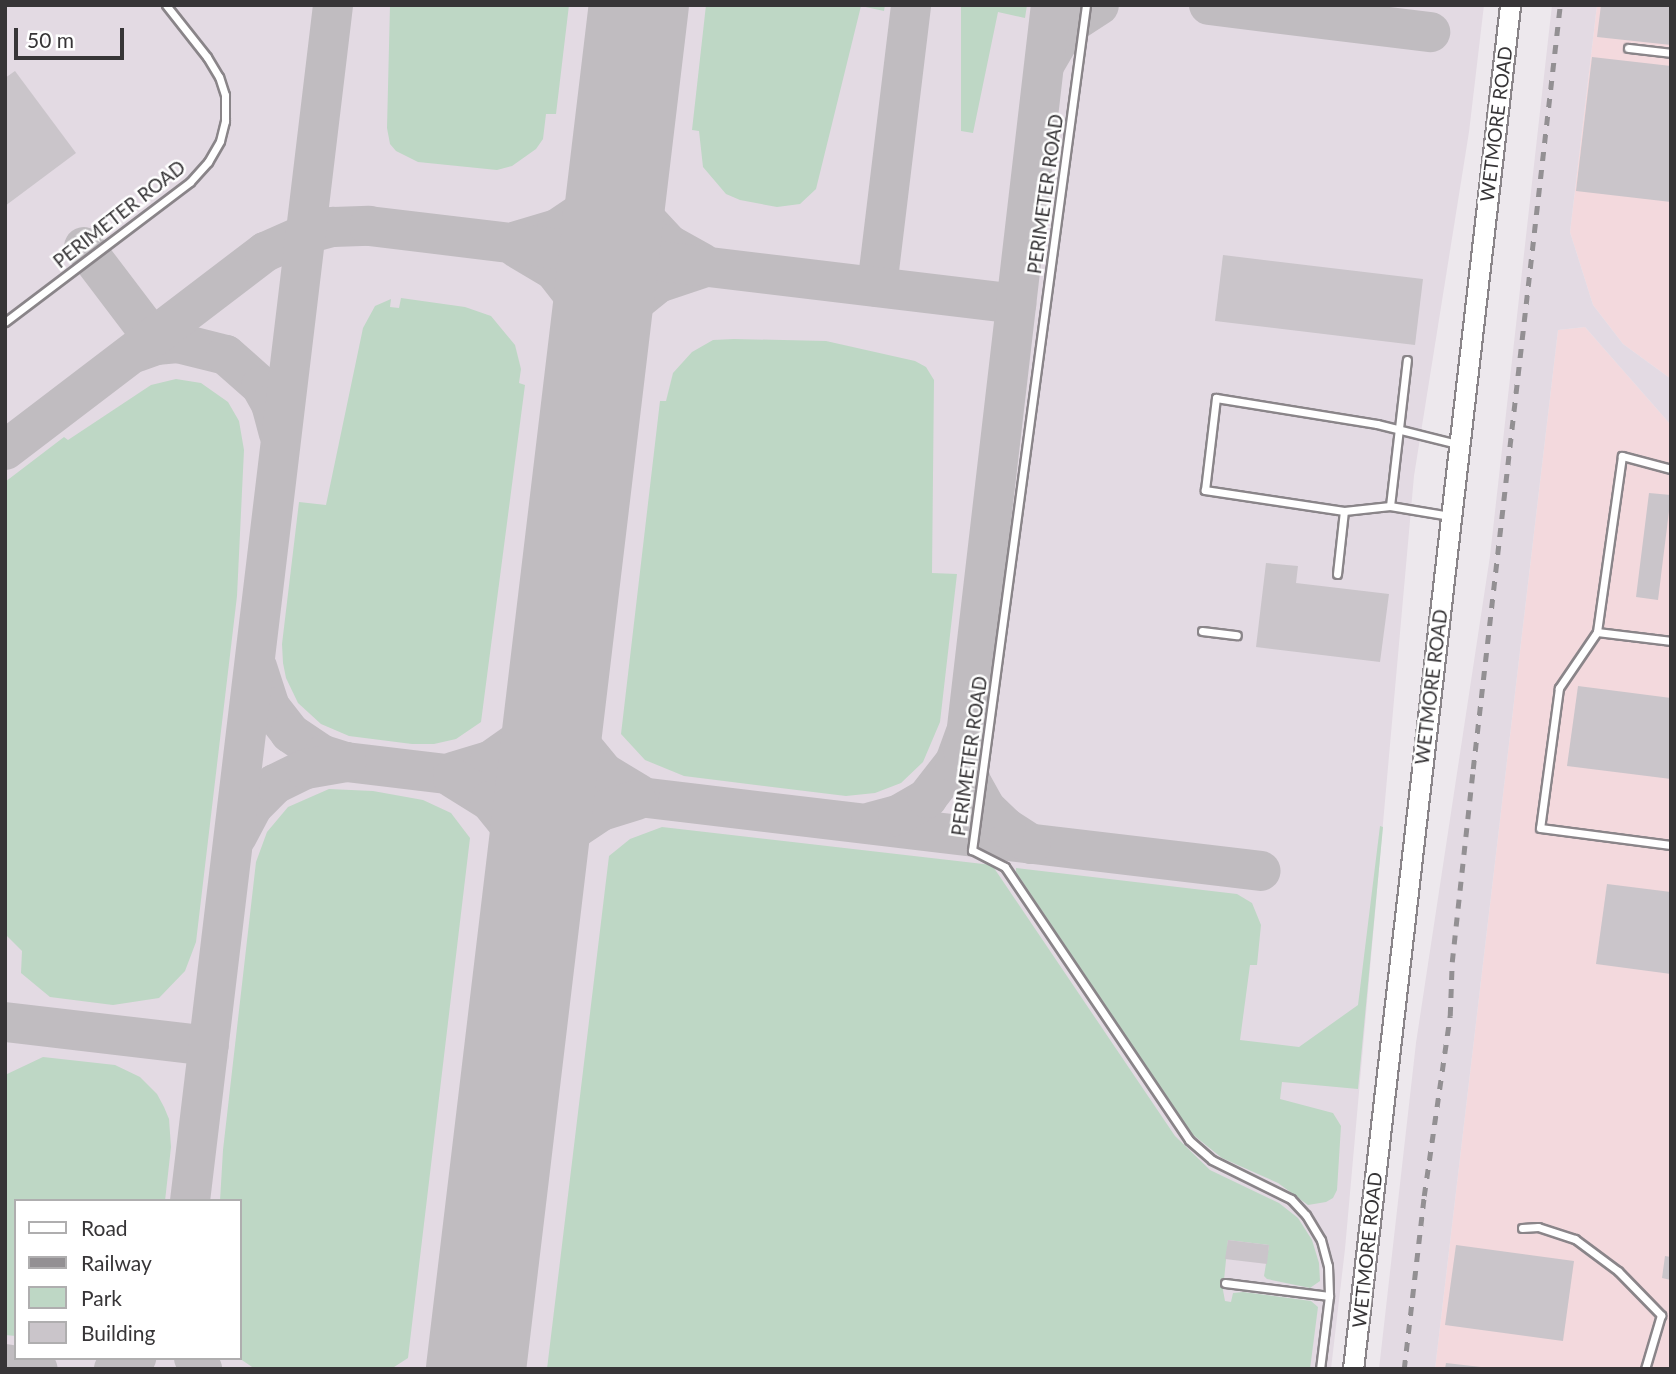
<!DOCTYPE html>
<style>
body{margin:0}
#map{position:relative;width:1676px;height:1374px;overflow:hidden;background:#ede8ed;font-family:Lato,sans-serif}
div>[style]{position:absolute}
[style*='--x']{left:calc(var(--x)*1px);top:calc(var(--y)*1px);width:calc(var(--w)*1px);rotate:calc(var(--a)*1deg)}
.industrial>*{inset:0;background:#f3d9dd}
.built>*{inset:0;background:#e3dae3}
.green>*{inset:0;background:#bed7c5}
.taxiway>*{height:40px;margin:-20px;padding:0 20px;transform-origin:20px;border-radius:20px;background:#c0bcc0}
.runway>*{height:100px;margin:-50px;padding:0 50px;transform-origin:50px;border-radius:50px;background:#c0bcc0}
.building>*{inset:0;background:#cac5ca}
.roads{filter:drop-shadow(2px 0 #8a8589) drop-shadow(-2px 0 #8a8589) drop-shadow(0 2px #8a8589) drop-shadow(0 -2px #8a8589)}
.lane>*{height:7px;margin:-3.5px;padding:0 3.5px;transform-origin:3.5px;border-radius:3.5px;background:#fff}
.secondary>*{height:19px;margin:-9.5px;padding:0 9.5px;transform-origin:9.5px;border-radius:9.5px;background:#fff}
.rail>*{height:4.5px;margin-top:-2.25px;transform-origin:0;background:repeating-linear-gradient(90deg,#939093 0 9px,transparent 0 18px)}
span{translate:-50% -50%;white-space:nowrap;text-align:center;line-height:1.15;-webkit-text-stroke:5px #fff;paint-order:stroke}
.street-label{font-size:19px;color:#373537}
.frame{position:absolute;inset:0;border:7px solid #373537;pointer-events:none}
.legend{position:absolute;left:14px;top:1199px;width:228px;height:161px;box-sizing:border-box;background:#fff;border:2px solid #afaeaf;margin:0;padding:9px 12px;list-style:none;font-size:21px;color:#373537}
.legend li{display:flex;align-items:center;gap:14px;height:35px}
.legend b{width:35px;border:2px solid #afaeaf}
.scale{position:absolute;left:14px;top:28px;width:110px;height:32px;box-sizing:border-box;border:4px solid #373537;border-top:0;padding-left:9px;font-size:21px;line-height:24px;white-space:nowrap;color:#373537;-webkit-text-stroke:5px #fff;paint-order:stroke}
</style>
<div id="map">
<div class="industrial">
<div style="clip-path:polygon(1597px 5px,1671px 5px,1671px 379px,1623px 344px,1593px 305px,1570px 232px)"></div>
<div style="clip-path:polygon(1585px 327px,1671px 425px,1671px 1369px,1435px 1369px,1558px 330px)"></div>
</div>
<div class="built">
<div style="clip-path:polygon(evenodd,5px 5px,1484px 5px,1469px 132px,1414px 476px,1345px 1249px,1331px 1369px,5px 1369px,5px 5px,16px 1201px,240px 1201px,240px 1358px,16px 1358px,16px 1201px)"></div>
<div style="clip-path:polygon(1552px 5px,1597px 5px,1570px 232px,1593px 305px,1623px 344px,1671px 379px,1671px 425px,1585px 327px,1558px 330px,1435px 1369px,1379px 1369px,1416px 1043px,1490px 556px)"></div>
</div>
<div class="green">
<div style="clip-path:polygon(390px 5px,569px 5px,556px 114px,546px 114px,543px 139px,536px 149px,512px 166px,497px 170px,418px 162px,396px 151px,390px 144px,387px 128px)"></div>
<div style="clip-path:polygon(706px 5px,885px 5px,884px 11px,861px 6px,816px 189px,800px 204px,777px 207px,740px 200px,726px 194px,703px 167px,699px 131px,692px 130px)"></div>
<div style="clip-path:polygon(957px 5px,1027px 5px,1025px 18px,998px 12px,973px 133px,961px 131px,961px 6px)"></div>
<div style="clip-path:polygon(401px 298px,465px 307px,491px 316px,515px 345px,521px 369px,519px 383px,525px 385px,481px 722px,456px 739px,434px 744px,412px 744px,349px 736px,321px 724px,298px 703px,286px 678px,283px 663px,282px 644px,299px 502px,326px 505px,363px 328px,375px 306px,391px 299px,390px 307px,399px 308px)"></div>
<div style="clip-path:polygon(734px 339px,826px 341px,915px 361px,926px 367px,934px 380px,932px 573px,957px 574px,940px 722px,923px 762px,901px 783px,875px 793px,846px 796px,684px 776px,645px 760px,621px 734px,660px 401px,666px 401px,673px 373px,692px 352px,713px 340px)"></div>
<div style="clip-path:polygon(176px 379px,201px 383px,228px 402px,239px 421px,244px 450px,237px 596px,196px 942px,185px 971px,159px 998px,113px 1005px,50px 997px,21px 973px,22px 951px,5px 934px,5px 482px,64px 437px,68px 440px,151px 385px)"></div>
<div style="clip-path:polygon(329px 789px,373px 791px,423px 800px,451px 813px,470px 838px,408px 1358px,391px 1369px,255px 1369px,239px 1358px,240px 1201px,220px 1201px,223px 1150px,256px 862px,267px 832px,288px 807px)"></div>
<div style="clip-path:polygon(1380px 826px,1383px 827px,1358px 1089px,1282px 1082px,1280px 1099px,1333px 1113px,1341px 1126px,1337px 1190px,1333px 1198px,1326px 1202px,1308px 1205px,1278px 1183px,1222px 1158px,1192px 1134px,1016px 872px,1016px 868px,1237px 894px,1252px 903px,1261px 925px,1257px 965px,1250px 965px,1240px 1040px,1299px 1047px,1358px 1005px)"></div>
<div style="clip-path:polygon(662px 827px,992px 865px,1175px 1136px,1210px 1170px,1279px 1203px,1298px 1218px,1312px 1240px,1319px 1263px,1320px 1281px,1310px 1288px,1267px 1279px,1264px 1276px,1269px 1245px,1228px 1240px,1223px 1290px,1225px 1301px,1231px 1302px,1233px 1293px,1243px 1292px,1311px 1301px,1318px 1307px,1310px 1369px,547px 1369px,609px 856px,630px 839px)"></div>
<div style="clip-path:polygon(43px 1057px,115px 1065px,140px 1077px,157px 1094px,164px 1107px,169px 1119px,171px 1147px,165px 1201px,16px 1201px,16px 1336px,5px 1335px,5px 1075px)"></div>
</div>
<div class="taxiway">
<div style="--x:1209;--y:5;--w:223;--a:7"></div>
<div style="--x:1046;--y:62;--w:42;--a:-59.7"></div>
<div style="--x:1067;--y:26;--w:38;--a:-33"></div>
<div style="--x:623;--y:139;--w:49;--a:81.7"></div>
<div style="--x:630;--y:187;--w:37;--a:64"></div>
<div style="--x:646;--y:220;--w:33;--a:47"></div>
<div style="--x:668;--y:244;--w:39;--a:29"></div>
<div style="--x:517;--y:241;--w:42;--a:-16.7"></div>
<div style="--x:557;--y:229;--w:30;--a:-34"></div>
<div style="--x:582;--y:212;--w:38;--a:-53"></div>
<div style="--x:605;--y:182;--w:47;--a:-67.3"></div>
<div style="--x:84;--y:247;--w:114;--a:52.8"></div>
<div style="--x:517;--y:248;--w:43;--a:30.7"></div>
<div style="--x:554;--y:270;--w:39;--a:52"></div>
<div style="--x:578;--y:301;--w:35;--a:68"></div>
<div style="--x:591;--y:334;--w:50;--a:86.6"></div>
<div style="--x:877;--y:287;--w:284;--a:-83.1"></div>
<div style="--x:137;--y:352;--w:20;--a:-20"></div>
<div style="--x:156;--y:345;--w:22;--a:-5"></div>
<div style="--x:178;--y:343;--w:49;--a:14"></div>
<div style="--x:226;--y:355;--w:47;--a:41.5"></div>
<div style="--x:261;--y:386;--w:21;--a:61"></div>
<div style="--x:271;--y:404;--w:30;--a:75"></div>
<div style="--x:597;--y:371;--w:40;--a:-71.1"></div>
<div style="--x:610;--y:333;--w:29;--a:-56"></div>
<div style="--x:626;--y:309;--w:41;--a:-39.1"></div>
<div style="--x:658;--y:283;--w:44;--a:-18.4"></div>
<div style="--x:5;--y:450;--w:327;--a:-37.3"></div>
<div style="--x:265;--y:252;--w:45;--a:-23.7"></div>
<div style="--x:306;--y:234;--w:28;--a:-15"></div>
<div style="--x:333;--y:227;--w:36;--a:-2"></div>
<div style="--x:369;--y:226;--w:652;--a:6.87"></div>
<div style="--x:257;--y:667;--w:42;--a:72"></div>
<div style="--x:270;--y:707;--w:33;--a:52"></div>
<div style="--x:290;--y:733;--w:40;--a:34"></div>
<div style="--x:323;--y:755;--w:24;--a:17"></div>
<div style="--x:346;--y:762;--w:921;--a:6.79"></div>
<div style="--x:562;--y:669;--w:31;--a:88"></div>
<div style="--x:563;--y:700;--w:41;--a:71.6"></div>
<div style="--x:576;--y:739;--w:44;--a:50.5"></div>
<div style="--x:604;--y:773;--w:41;--a:31"></div>
<div style="--x:453;--y:772;--w:39;--a:-17"></div>
<div style="--x:490;--y:761;--w:42;--a:-35.2"></div>
<div style="--x:524;--y:737;--w:39;--a:-55"></div>
<div style="--x:546;--y:705;--w:45;--a:-72"></div>
<div style="--x:453;--y:778;--w:44;--a:31.9"></div>
<div style="--x:490;--y:801;--w:41;--a:50.9"></div>
<div style="--x:516;--y:833;--w:45;--a:73.2"></div>
<div style="--x:529;--y:876;--w:56;--a:91"></div>
<div style="--x:871;--y:822;--w:28;--a:-15"></div>
<div style="--x:898;--y:815;--w:34;--a:-30"></div>
<div style="--x:927;--y:798;--w:46;--a:-52.1"></div>
<div style="--x:955;--y:762;--w:30;--a:-70"></div>
<div style="--x:237;--y:836;--w:34;--a:-62"></div>
<div style="--x:253;--y:806;--w:31;--a:-45"></div>
<div style="--x:275;--y:784;--w:34;--a:-26"></div>
<div style="--x:306;--y:769;--w:41;--a:-9.9"></div>
<div style="--x:1031;--y:844;--w:30;--a:-147"></div>
<div style="--x:1006;--y:828;--w:28;--a:-136"></div>
<div style="--x:986;--y:809;--w:31;--a:-119"></div>
<div style="--x:971;--y:782;--w:30;--a:-104"></div>
<div style="--x:964;--y:753;--w:753;--a:-83.37"></div>
<div style="--x:535;--y:902;--w:18;--a:-77"></div>
<div style="--x:539;--y:884;--w:24;--a:-68"></div>
<div style="--x:548;--y:862;--w:37;--a:-54"></div>
<div style="--x:570;--y:832;--w:37;--a:-34"></div>
<div style="--x:601;--y:811;--w:37;--a:-17"></div>
<div style="--x:5;--y:1022;--w:205;--a:6.7"></div>
<div style="--x:190;--y:1201;--w:1205;--a:-83.18"></div>
<div style="--x:194;--y:1358;--w:14;--a:54"></div>
<div style="--x:5;--y:1364;--w:33;--a:9"></div>
<div style="--x:114;--y:1369;--w:25;--a:-27"></div>
<div style="--x:458;--y:1369;--w:34;--a:-64"></div>
<div style="--x:473;--y:1338;--w:45;--a:-74.4"></div>
</div>
<div class="runway">
<div style="--x:476;--y:1369;--w:1374;--a:-83.19"></div>
</div>
<div class="building">
<div style="clip-path:polygon(1601px 5px,1671px 5px,1671px 45px,1597px 37px)"></div>
<div style="clip-path:polygon(1592px 57px,1671px 66px,1671px 202px,1576px 191px)"></div>
<div style="clip-path:polygon(15px 71px,76px 153px,5px 206px,5px 78px)"></div>
<div style="clip-path:polygon(1223px 255px,1423px 279px,1415px 345px,1215px 321px)"></div>
<div style="clip-path:polygon(1649px 493px,1671px 495px,1658px 600px,1636px 597px)"></div>
<div style="clip-path:polygon(1266px 563px,1298px 566px,1296px 583px,1389px 594px,1380px 662px,1256px 647px)"></div>
<div style="clip-path:polygon(1578px 686px,1671px 698px,1671px 779px,1567px 766px)"></div>
<div style="clip-path:polygon(1607px 884px,1671px 892px,1671px 974px,1596px 964px)"></div>
<div style="clip-path:polygon(1228px 1240px,1269px 1245px,1267px 1264px,1225px 1259px)"></div>
<div style="clip-path:polygon(1456px 1245px,1574px 1261px,1563px 1341px,1445px 1325px)"></div>
<div style="clip-path:polygon(1665px 1256px,1671px 1257px,1671px 1280px,1662px 1278px)"></div>
<div style="clip-path:polygon(1446px 1363px,1481px 1367px,1480px 1369px,1445px 1369px)"></div>
</div>
<div class="roads">
<div class="lane">
<div style="--x:1086;--y:5;--w:853;--a:97.68"></div>
<div style="--x:972;--y:850;--w:37;--a:27"></div>
<div style="--x:1005;--y:867;--w:329;--a:56"></div>
<div style="--x:1189;--y:1140;--w:30;--a:41"></div>
<div style="--x:1212;--y:1160;--w:88;--a:26.3"></div>
<div style="--x:1291;--y:1199;--w:22;--a:47"></div>
<div style="--x:1306;--y:1215;--w:29;--a:59"></div>
<div style="--x:1321;--y:1240;--w:27;--a:75"></div>
<div style="--x:1328;--y:1266;--w:30;--a:88"></div>
<div style="--x:1329;--y:1296;--w:74;--a:97"></div>
<div style="--x:1628;--y:48;--w:43;--a:6.6"></div>
<div style="--x:5;--y:322;--w:232;--a:-37.1"></div>
<div style="--x:190;--y:182;--w:27;--a:-48"></div>
<div style="--x:208;--y:162;--w:24;--a:-60"></div>
<div style="--x:220;--y:141;--w:21;--a:-76"></div>
<div style="--x:225;--y:121;--w:26;--a:-90"></div>
<div style="--x:225;--y:95;--w:19;--a:-108"></div>
<div style="--x:219;--y:77;--w:23;--a:-121"></div>
<div style="--x:207;--y:57;--w:66;--a:-128.3"></div>
<div style="--x:1671;--y:469;--w:51;--a:-165.1"></div>
<div style="--x:1622;--y:456;--w:178;--a:98.1"></div>
<div style="--x:1597;--y:632;--w:75;--a:6.9"></div>
<div style="--x:1390;--y:506;--w:147;--a:-83.4"></div>
<div style="--x:1450;--y:516;--w:61;--a:-170.5"></div>
<div style="--x:1390;--y:506;--w:46;--a:173.8"></div>
<div style="--x:1344;--y:511;--w:141;--a:-171.4"></div>
<div style="--x:1205;--y:490;--w:93;--a:-83.2"></div>
<div style="--x:1216;--y:398;--w:163;--a:9.2"></div>
<div style="--x:1377;--y:424;--w:82;--a:14"></div>
<div style="--x:1337;--y:574;--w:63;--a:-83.7"></div>
<div style="--x:1202;--y:631;--w:35;--a:7"></div>
<div style="--x:1597;--y:632;--w:68;--a:124.2"></div>
<div style="--x:1559;--y:688;--w:141;--a:97.7"></div>
<div style="--x:1540;--y:828;--w:132;--a:7.4"></div>
<div style="--x:1522;--y:1228;--w:16;--a:-4"></div>
<div style="--x:1538;--y:1227;--w:39;--a:18"></div>
<div style="--x:1575;--y:1239;--w:54;--a:36.7"></div>
<div style="--x:1618;--y:1271;--w:62;--a:45.7"></div>
<div style="--x:1661;--y:1315;--w:56;--a:106.5"></div>
<div style="--x:1225;--y:1283;--w:105;--a:7.1"></div>
</div>
<div class="secondary">
<div style="--x:1353;--y:1369;--w:1373;--a:-83.43"></div>
</div>
</div>
<div class="rail">
<div style="--x:1404;--y:1369;--w:174;--a:-83.4"></div>
<div style="--x:1424;--y:1196;--w:182;--a:-81.8"></div>
<div style="--x:1450;--y:1016;--w:54;--a:-87.9"></div>
<div style="--x:1452;--y:962;--w:194;--a:-83.8"></div>
<div style="--x:1473;--y:769;--w:769;--a:-83.5"></div>
</div>
<div class="street-label">
<span style="left:1496px;top:124px;rotate:-83deg">WETMORE ROAD</span>
<span style="left:1045px;top:194px;rotate:-82deg">PERIMETER ROAD</span>
<span style="left:119px;top:214px;rotate:-38deg">PERIMETER ROAD</span>
<span style="left:1431px;top:687px;rotate:-83deg">WETMORE ROAD</span>
<span style="left:969px;top:756px;rotate:-82deg">PERIMETER ROAD</span>
<span style="left:1367px;top:1250px;rotate:-84deg">WETMORE ROAD</span>
</div>
<div class="frame"></div>
<ul class="legend">
<li><b style="height:9px;background:#fff"></b>Road</li>
<li><b style="height:9px;background:#939093"></b>Railway</li>
<li><b style="height:19px;background:#bed7c5"></b>Park</li>
<li><b style="height:19px;background:#cac5ca"></b>Building</li>
</ul>
<div class="scale">50 m</div>
</div>
